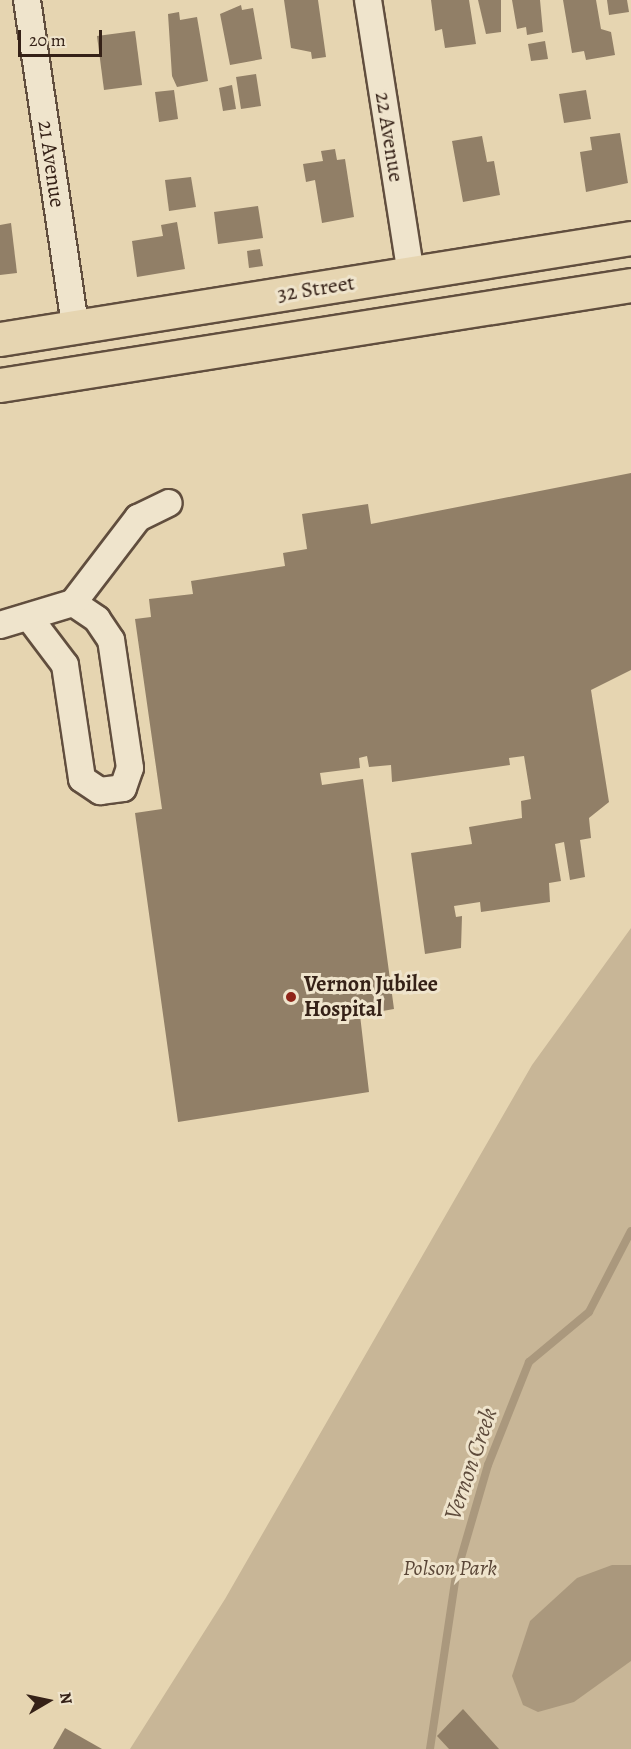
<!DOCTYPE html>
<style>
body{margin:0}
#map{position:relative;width:631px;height:1749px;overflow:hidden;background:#e6d5b1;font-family:Alegreya,serif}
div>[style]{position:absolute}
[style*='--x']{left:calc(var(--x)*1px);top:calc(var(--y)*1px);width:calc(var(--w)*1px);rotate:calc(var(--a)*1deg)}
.green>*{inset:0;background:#c8b697}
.water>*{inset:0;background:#aa987d}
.stream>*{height:8px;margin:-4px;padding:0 4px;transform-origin:4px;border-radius:4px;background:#aa987d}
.building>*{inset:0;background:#917f67}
.roads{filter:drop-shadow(2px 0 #614e3e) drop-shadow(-2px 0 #614e3e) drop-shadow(0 2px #614e3e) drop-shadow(0 -2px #614e3e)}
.street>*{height:26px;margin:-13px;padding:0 13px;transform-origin:13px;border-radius:13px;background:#efe4cc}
.highway>*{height:33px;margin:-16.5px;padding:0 16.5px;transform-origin:16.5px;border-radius:16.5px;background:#e6d5b1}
.dots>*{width:16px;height:16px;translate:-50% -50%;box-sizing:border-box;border:3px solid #efe4cc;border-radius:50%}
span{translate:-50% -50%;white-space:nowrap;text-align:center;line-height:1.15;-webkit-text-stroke:6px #efe4cc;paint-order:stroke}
.street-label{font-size:22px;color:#352117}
.poi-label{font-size:22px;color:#352117;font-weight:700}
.left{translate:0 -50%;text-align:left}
.park-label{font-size:22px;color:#5a4637;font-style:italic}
.water-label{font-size:24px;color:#5e4b3b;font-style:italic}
.north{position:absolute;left:18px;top:1671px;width:60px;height:60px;-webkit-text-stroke:4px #efe4cc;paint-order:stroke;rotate:81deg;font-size:16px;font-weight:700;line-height:24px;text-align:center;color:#352117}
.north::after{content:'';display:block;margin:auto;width:21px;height:27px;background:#352117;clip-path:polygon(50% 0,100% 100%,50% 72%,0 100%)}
.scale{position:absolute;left:18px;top:30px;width:84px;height:27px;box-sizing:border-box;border:3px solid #352117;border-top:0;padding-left:8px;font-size:18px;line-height:21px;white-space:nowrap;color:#352117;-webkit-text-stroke:4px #efe4cc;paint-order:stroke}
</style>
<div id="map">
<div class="green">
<div style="clip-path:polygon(631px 928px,631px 1749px,130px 1749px,225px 1599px,532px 1065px)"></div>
</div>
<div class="water">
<div style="clip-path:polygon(612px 1565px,631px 1565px,631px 1661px,574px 1702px,538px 1712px,523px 1705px,512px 1676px,530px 1621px,577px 1578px)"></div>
</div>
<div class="stream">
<div style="--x:430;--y:1749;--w:176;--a:-81.5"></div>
<div style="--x:456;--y:1575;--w:115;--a:-73.8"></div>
<div style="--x:488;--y:1465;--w:111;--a:-68.3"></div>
<div style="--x:529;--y:1362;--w:78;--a:-39.8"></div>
<div style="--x:589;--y:1312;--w:91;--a:-62.6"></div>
</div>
<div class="building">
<div style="clip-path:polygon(284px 0,318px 0,326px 57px,312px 59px,311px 52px,291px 48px)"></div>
<div style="clip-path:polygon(431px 0,469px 0,476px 44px,445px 48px,442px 29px,435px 31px)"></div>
<div style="clip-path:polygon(478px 0,501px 0,501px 32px,486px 34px)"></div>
<div style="clip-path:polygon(512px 0,540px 0,543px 32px,527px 35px,526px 27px,517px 29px)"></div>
<div style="clip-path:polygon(563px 0,596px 0,601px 29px,611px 32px,615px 55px,586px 60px,584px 51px,572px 53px)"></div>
<div style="clip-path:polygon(607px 0,627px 0,629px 12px,609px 15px)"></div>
<div style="clip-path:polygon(241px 5px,242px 10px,253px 8px,262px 59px,230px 65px,220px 14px)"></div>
<div style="clip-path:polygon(179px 12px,180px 20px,197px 17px,208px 81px,177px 87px,172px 76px,168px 14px)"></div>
<div style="clip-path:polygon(135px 31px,142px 85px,104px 90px,97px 36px)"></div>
<div style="clip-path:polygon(545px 41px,548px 59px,531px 61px,528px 44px)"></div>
<div style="clip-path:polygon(256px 74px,261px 106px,241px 109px,236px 77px)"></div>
<div style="clip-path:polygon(232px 85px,236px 109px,223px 111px,219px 88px)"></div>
<div style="clip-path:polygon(174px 90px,178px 119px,159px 122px,155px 92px)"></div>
<div style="clip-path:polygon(586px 90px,591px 119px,564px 123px,559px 94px)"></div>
<div style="clip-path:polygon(620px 133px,628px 183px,586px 192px,580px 152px,592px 150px,590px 137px)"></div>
<div style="clip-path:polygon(482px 136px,487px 162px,494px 161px,500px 195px,463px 202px,452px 141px)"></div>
<div style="clip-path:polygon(335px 149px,337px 160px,345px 159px,354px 217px,322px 223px,315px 180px,306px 182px,303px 164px,323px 161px,321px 151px)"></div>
<div style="clip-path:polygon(191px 177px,196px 207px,169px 211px,165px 180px)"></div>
<div style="clip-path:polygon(258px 206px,263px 238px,218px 244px,214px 212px)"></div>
<div style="clip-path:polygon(177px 222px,185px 269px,137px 277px,132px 241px,163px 236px,161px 225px)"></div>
<div style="clip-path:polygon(11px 223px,17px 273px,0 275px,0 225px)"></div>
<div style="clip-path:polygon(260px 249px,263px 266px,249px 268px,247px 251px)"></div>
<div style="clip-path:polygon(631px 473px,631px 670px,591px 690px,609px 802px,589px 818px,591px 838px,580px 840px,585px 877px,570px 880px,564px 842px,555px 844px,561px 881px,549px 883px,550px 902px,481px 912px,480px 902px,454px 906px,456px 917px,462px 916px,461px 948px,425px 954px,411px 853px,472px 844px,469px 827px,522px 818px,521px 801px,531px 799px,524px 756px,509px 758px,510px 765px,392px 782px,391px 765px,369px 767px,367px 756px,359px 758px,360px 768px,320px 773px,322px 785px,363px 779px,394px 1009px,360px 1015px,369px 1092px,178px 1122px,135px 813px,162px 809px,135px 619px,151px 617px,149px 599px,193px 594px,191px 581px,285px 566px,283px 553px,307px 549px,302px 514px,368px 504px,371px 524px)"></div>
<div style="clip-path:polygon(463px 1709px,499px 1749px,449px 1749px,437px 1736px)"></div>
<div style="clip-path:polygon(65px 1728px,102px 1749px,53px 1749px)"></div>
</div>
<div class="roads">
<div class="street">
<div style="--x:27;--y:0;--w:331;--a:81.6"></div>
<div style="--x:368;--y:0;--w:277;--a:81.1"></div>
<div style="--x:31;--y:620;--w:56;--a:52.9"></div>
<div style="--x:65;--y:665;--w:115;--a:81.5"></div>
<div style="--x:82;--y:779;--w:22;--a:34"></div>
<div style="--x:100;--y:791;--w:23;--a:-7"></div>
<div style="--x:123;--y:788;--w:21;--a:-71"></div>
<div style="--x:130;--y:768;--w:129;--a:-98.4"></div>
<div style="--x:111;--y:640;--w:25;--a:-124"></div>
<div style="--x:97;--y:619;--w:29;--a:-146"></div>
<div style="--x:0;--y:625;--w:76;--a:-16.8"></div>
<div style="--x:73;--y:603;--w:107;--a:-52.6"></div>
<div style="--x:138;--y:518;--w:34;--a:-26"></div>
</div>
<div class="highway">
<div style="--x:0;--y:339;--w:639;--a:-9.09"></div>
<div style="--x:0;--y:385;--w:639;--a:-9.01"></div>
</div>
</div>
<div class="dots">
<div style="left:291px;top:997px;background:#8f2418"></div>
</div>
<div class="street-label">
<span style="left:389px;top:137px;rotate:81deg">22 Avenue</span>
<span style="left:51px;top:164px;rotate:82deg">21 Avenue</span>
<span style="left:316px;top:289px;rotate:-9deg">32 Street</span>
</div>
<div class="poi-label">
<span class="left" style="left:304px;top:997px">Vernon Jubilee<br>Hospital</span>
</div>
<div class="park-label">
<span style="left:450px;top:1569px">Polson Park</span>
</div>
<div class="water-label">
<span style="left:471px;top:1464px;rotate:-71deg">Vernon Creek</span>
</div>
<div class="north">N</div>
<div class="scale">20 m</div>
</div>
